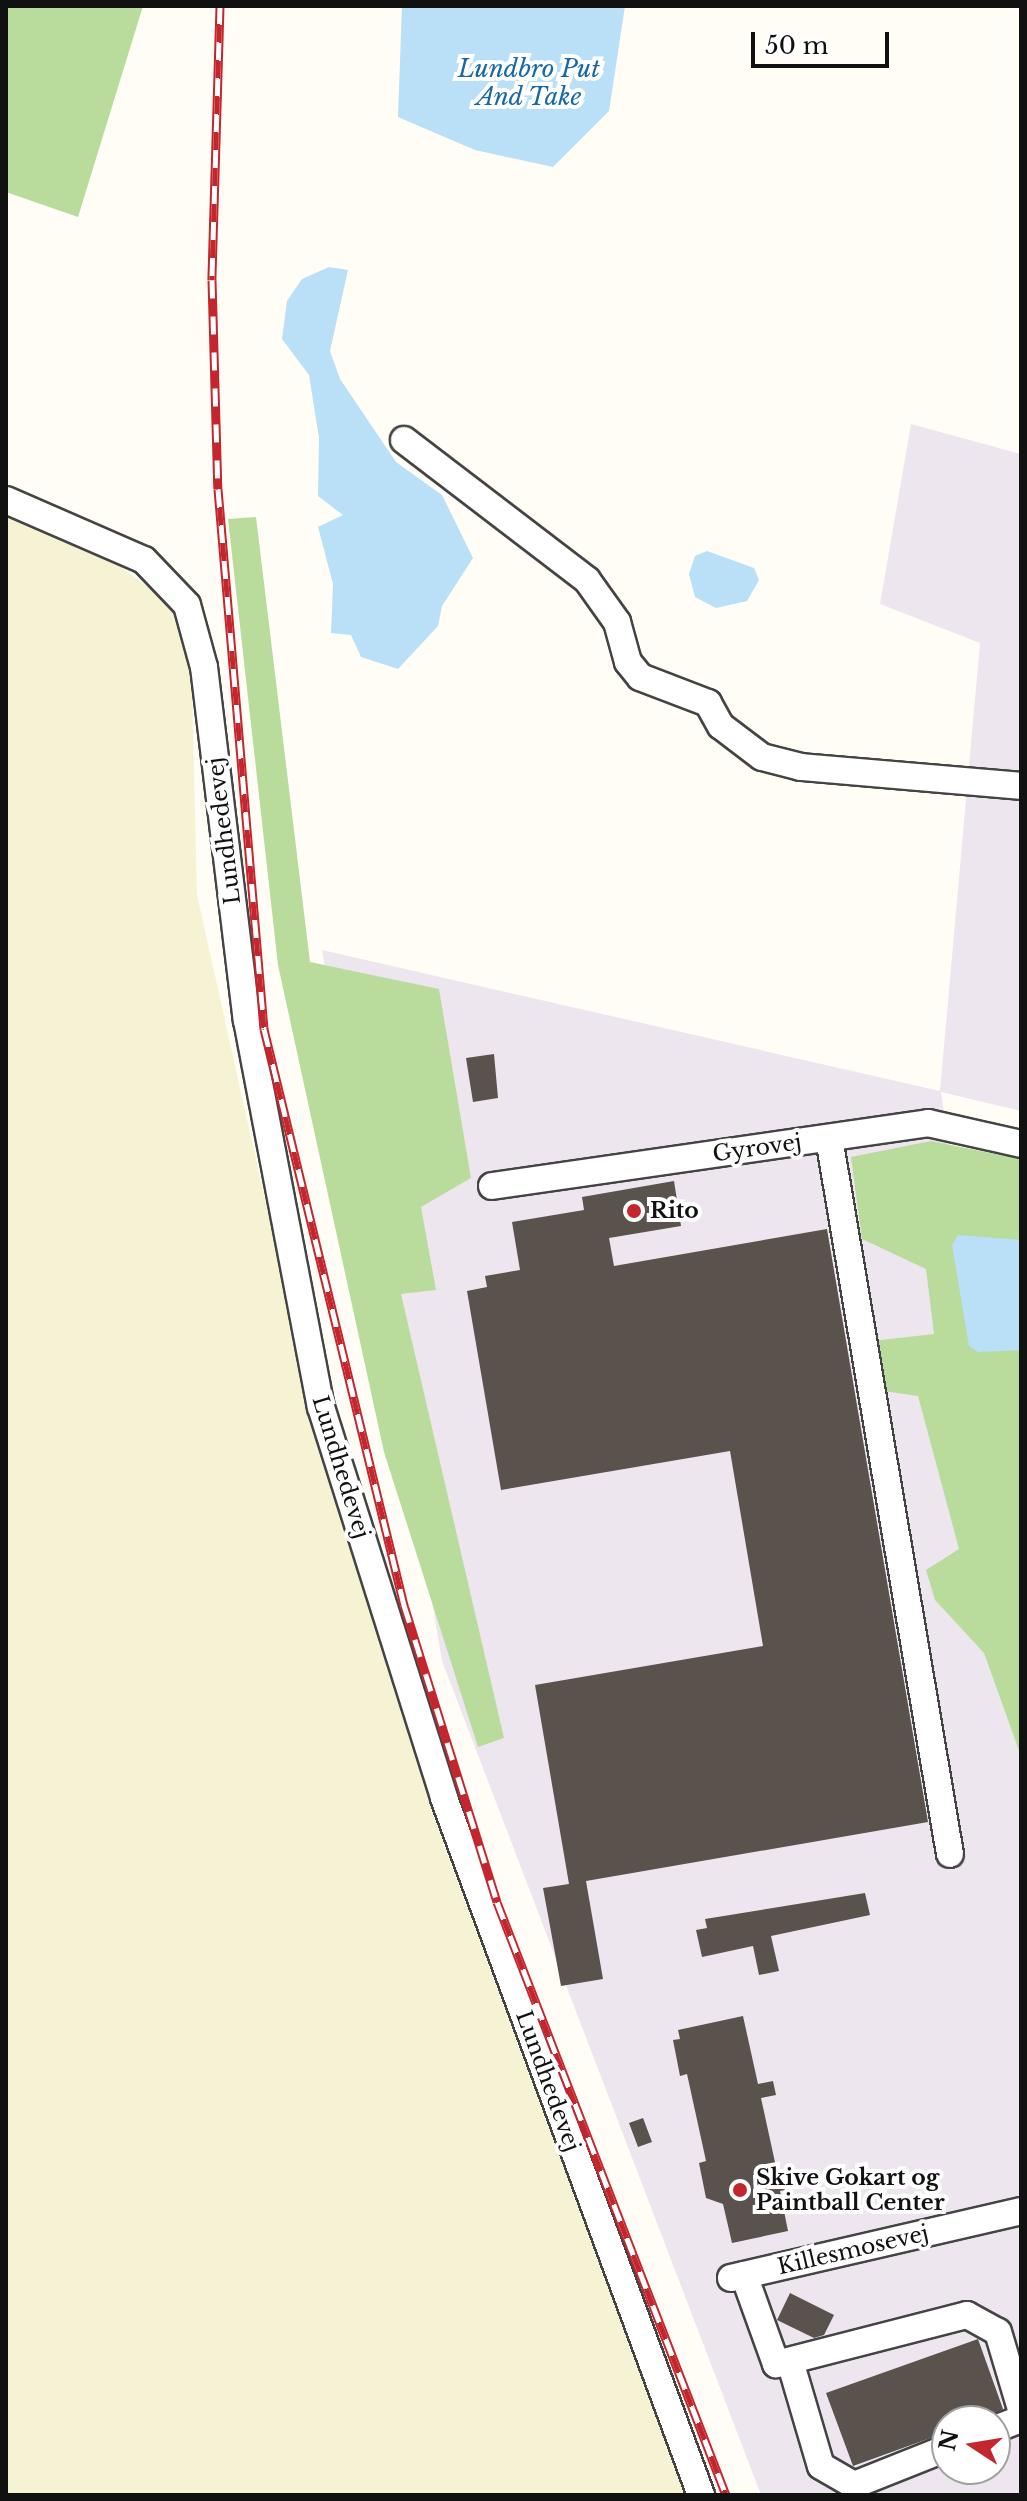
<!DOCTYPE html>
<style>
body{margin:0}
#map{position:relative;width:1027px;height:2501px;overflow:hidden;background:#fffdf5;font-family:"Libre Baskerville",serif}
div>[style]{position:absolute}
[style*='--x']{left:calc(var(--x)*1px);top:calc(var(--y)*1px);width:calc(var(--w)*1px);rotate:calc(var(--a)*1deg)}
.industrial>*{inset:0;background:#eee6ef}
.farmland>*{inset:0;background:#f6f3d4}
.forest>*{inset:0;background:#b9dc9c}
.water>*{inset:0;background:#b9e0f7}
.building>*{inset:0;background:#5a524d}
.roads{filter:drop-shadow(2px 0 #444) drop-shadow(-2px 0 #444) drop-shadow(0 2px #444) drop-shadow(0 -2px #444)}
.minor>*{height:26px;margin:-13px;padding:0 13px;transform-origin:13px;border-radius:13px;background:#fff}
.rail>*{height:9px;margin-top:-4.5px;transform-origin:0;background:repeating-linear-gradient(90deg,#fff 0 18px,#c4262e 0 36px);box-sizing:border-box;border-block:2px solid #c4262e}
.dots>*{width:22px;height:22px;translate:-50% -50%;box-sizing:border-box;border:4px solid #fff;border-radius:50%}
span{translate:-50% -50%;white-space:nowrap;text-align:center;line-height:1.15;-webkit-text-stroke:8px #fff;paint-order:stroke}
.street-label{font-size:22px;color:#111}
.poi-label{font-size:22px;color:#111;font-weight:700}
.left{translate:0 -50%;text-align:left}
.water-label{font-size:24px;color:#1768a6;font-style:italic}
.frame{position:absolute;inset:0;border:8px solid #111;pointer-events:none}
.north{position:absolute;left:931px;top:2405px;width:80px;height:80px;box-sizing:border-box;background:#fff;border:2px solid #a0a0a0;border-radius:50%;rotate:282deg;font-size:22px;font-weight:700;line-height:32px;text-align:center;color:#111}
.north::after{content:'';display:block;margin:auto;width:28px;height:36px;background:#c4262e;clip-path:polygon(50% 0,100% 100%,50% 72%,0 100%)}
.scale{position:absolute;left:751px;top:32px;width:138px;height:36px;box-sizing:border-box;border:4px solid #111;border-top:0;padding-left:10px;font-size:24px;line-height:28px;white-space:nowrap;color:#111;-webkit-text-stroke:6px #fff;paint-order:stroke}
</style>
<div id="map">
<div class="industrial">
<div style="clip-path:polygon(evenodd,911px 424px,1021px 454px,1021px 1111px,941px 1092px,1021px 1617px,1021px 2495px,761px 2495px,442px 1661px,322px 950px,940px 1091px,980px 643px,880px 604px,911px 424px,947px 2421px,995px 2421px,995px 2469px,947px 2469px,947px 2421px)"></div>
</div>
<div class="farmland">
<div style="clip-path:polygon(6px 516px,116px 563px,177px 610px,192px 689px,197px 895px,313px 1415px,433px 1815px,685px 2495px,6px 2495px)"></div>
</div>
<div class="forest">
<div style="clip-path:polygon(6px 6px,143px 6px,78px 217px,6px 192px)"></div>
<div style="clip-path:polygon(256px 517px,310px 962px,439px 989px,471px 1178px,421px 1207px,436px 1290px,401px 1294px,504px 1738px,478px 1747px,384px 1452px,278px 965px,228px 519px)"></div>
<div style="clip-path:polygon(931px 1141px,1021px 1159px,1021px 1756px,984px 1653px,935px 1600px,926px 1570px,959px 1549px,918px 1396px,883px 1391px,872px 1341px,934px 1334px,926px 1269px,862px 1239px,851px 1157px)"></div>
</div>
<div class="water">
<div style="clip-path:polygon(402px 6px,625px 6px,609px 111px,553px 167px,475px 150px,398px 117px)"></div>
<div style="clip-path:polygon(329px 267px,348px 270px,330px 351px,340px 379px,396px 462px,442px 495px,473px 558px,442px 606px,438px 626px,398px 669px,361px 657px,351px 635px,331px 633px,333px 584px,318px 527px,343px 515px,318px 496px,319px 438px,309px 375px,282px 339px,287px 301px,302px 279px)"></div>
<div style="clip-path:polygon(707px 551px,754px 568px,759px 580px,747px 601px,716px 608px,695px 597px,689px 574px,695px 556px)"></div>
<div style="clip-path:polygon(958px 1235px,1021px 1240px,1021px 1350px,978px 1352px,969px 1346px,952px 1245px)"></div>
</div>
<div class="building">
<div style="clip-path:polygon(494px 1054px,498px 1098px,473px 1102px,466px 1058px)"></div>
<div style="clip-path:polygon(674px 1181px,681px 1226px,609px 1238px,614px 1266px,827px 1229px,928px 1822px,586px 1881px,603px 1979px,561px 1986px,543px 1888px,569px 1884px,535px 1685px,763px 1646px,730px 1451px,501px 1490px,467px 1291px,487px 1287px,485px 1276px,520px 1270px,512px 1222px,584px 1210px,582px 1197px)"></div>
<div style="clip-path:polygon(865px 1893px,870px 1915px,771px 1936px,779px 1971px,759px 1975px,753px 1946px,702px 1957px,696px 1930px,707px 1928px,705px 1919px)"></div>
<div style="clip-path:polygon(743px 2016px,758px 2084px,773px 2081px,776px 2095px,761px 2098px,778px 2176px,793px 2173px,796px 2188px,780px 2191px,788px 2231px,732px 2243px,723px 2204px,706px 2198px,699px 2163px,706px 2161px,687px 2074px,680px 2076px,673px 2040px,680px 2039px,678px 2030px)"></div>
<div style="clip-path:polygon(643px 2118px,652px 2142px,638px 2147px,629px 2123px)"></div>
<div style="clip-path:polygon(790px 2293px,834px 2315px,824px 2335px,814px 2338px,777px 2320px)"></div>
<div style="clip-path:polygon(978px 2339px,1003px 2409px,982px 2421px,947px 2421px,947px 2432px,853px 2466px,826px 2393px)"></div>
</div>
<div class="roads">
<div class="minor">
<div style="--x:404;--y:440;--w:230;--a:37.4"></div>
<div style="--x:587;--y:580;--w:52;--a:54.5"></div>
<div style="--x:617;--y:622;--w:41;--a:74.6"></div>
<div style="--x:628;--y:662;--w:19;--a:51"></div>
<div style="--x:640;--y:677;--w:73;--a:20.9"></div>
<div style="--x:708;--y:703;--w:26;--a:61"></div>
<div style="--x:721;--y:726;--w:51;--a:37.1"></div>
<div style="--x:762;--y:757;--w:40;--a:14.4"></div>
<div style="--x:801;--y:767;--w:221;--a:4.9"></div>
<div style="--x:6;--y:500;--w:150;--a:23.5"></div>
<div style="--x:144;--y:560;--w:62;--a:46.3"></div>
<div style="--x:187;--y:605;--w:64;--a:74.7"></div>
<div style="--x:204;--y:667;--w:356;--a:83.1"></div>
<div style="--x:247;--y:1020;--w:394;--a:79.2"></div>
<div style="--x:321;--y:1407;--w:410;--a:72.5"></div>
<div style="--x:444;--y:1798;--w:743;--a:69.76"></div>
<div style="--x:829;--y:1138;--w:726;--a:80.41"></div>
<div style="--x:492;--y:1186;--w:441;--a:-8.2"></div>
<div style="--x:928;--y:1123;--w:95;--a:12.7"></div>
<div style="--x:744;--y:2275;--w:95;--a:70.2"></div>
<div style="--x:776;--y:2364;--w:197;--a:-14.4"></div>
<div style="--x:967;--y:2315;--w:35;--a:29"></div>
<div style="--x:998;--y:2332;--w:80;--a:73.4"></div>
<div style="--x:731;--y:2278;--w:298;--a:-13"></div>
<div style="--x:790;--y:2361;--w:109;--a:73.6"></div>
<div style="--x:821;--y:2466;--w:38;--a:30"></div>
<div style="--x:854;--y:2485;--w:100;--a:-21.7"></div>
<div style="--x:995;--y:2429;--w:28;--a:-21"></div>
</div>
</div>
<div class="rail">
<div style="--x:220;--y:6;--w:274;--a:91.7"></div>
<div style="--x:212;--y:280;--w:209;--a:88.4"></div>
<div style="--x:218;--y:489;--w:542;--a:85.13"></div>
<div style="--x:264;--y:1029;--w:593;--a:76.34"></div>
<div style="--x:404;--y:1605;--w:311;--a:72.6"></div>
<div style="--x:497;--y:1902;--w:636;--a:68.88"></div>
</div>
<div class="dots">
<div style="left:634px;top:1211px;background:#c4262e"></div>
<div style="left:740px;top:2190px;background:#c4262e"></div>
</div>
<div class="street-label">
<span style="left:224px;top:831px;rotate:-97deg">Lundhedevej</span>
<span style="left:757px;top:1148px;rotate:-8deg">Gyrovej</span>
<span style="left:341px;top:1467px;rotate:73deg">Lundhedevej</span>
<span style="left:548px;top:2081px;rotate:70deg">Lundhedevej</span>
<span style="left:853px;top:2250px;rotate:-13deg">Killesmosevej</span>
</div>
<div class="poi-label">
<span class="left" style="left:650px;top:1211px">Rito</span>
<span class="left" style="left:756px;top:2190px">Skive Gokart og<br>Paintball Center</span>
</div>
<div class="water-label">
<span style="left:529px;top:83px">Lundbro Put<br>And Take</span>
</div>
<div class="frame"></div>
<div class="north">N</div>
<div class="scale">50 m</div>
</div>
